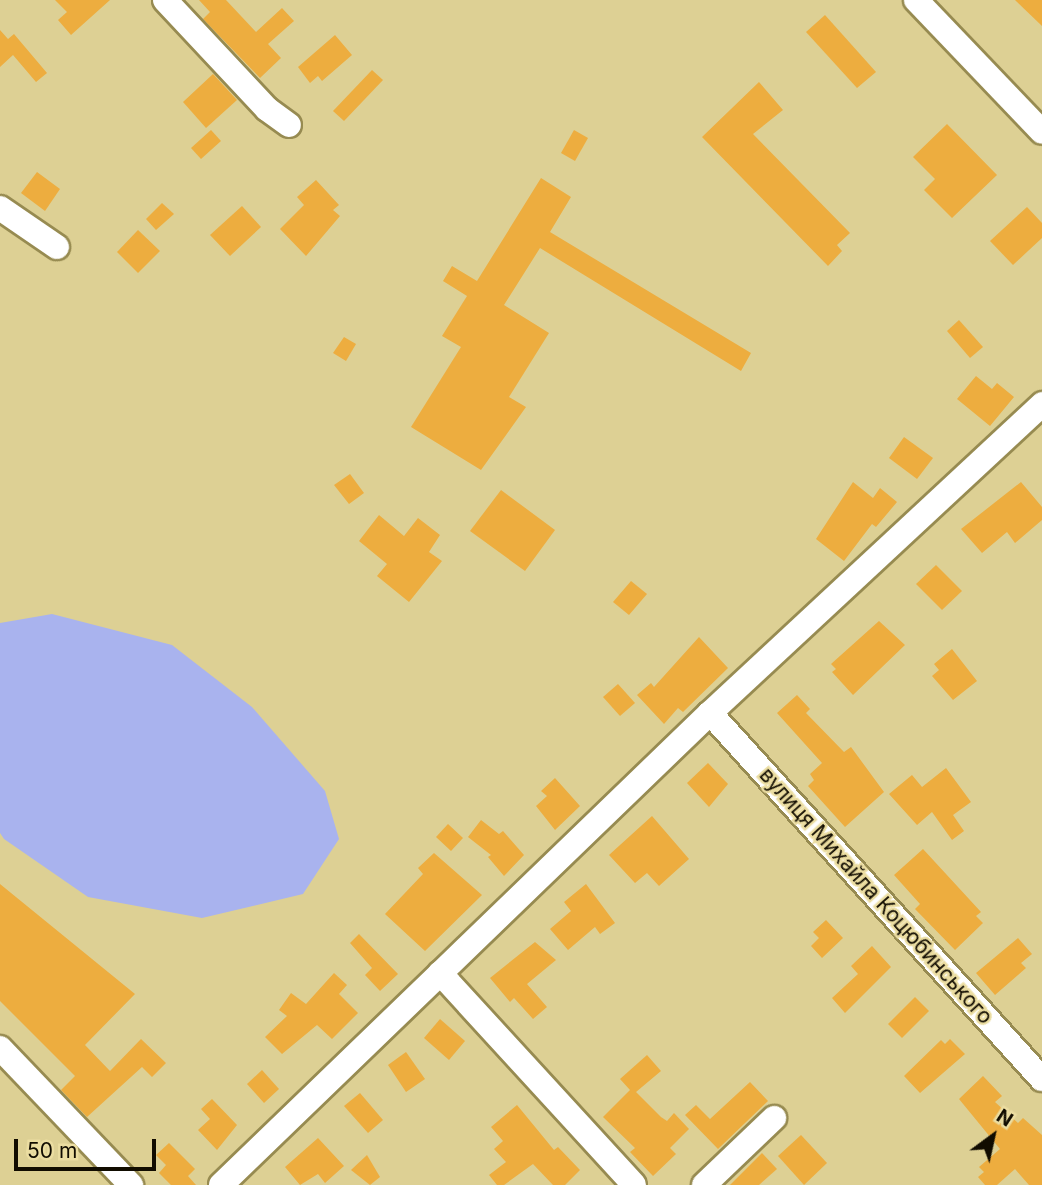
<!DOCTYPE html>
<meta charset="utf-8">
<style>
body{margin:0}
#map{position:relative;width:1042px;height:1185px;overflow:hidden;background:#ddd094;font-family:Inter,sans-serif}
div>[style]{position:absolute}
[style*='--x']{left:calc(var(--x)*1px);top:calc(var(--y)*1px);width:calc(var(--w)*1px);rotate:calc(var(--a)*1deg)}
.water>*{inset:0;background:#a9b3ee}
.building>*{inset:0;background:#edad3f}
.roads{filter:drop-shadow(2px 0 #978b51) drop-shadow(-2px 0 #978b51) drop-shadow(0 2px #978b51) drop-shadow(0 -2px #978b51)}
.minor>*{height:24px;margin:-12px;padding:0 12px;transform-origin:12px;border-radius:12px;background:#fff}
span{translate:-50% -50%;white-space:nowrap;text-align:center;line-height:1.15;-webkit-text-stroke:5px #ebdda1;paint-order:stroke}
.street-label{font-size:21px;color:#110c00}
.north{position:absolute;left:958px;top:1101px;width:70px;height:70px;-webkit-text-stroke:5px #ebdda1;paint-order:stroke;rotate:33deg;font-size:19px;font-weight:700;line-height:28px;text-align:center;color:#110c00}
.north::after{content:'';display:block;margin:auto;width:24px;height:32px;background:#110c00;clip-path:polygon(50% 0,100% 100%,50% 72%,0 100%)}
.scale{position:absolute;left:14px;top:1139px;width:142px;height:32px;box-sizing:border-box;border:4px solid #110c00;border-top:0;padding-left:9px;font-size:21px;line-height:24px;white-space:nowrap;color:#110c00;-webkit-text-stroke:5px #ebdda1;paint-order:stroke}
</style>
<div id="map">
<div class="water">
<div style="clip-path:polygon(52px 614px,172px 645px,252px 707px,325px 791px,339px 839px,303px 894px,202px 918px,88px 897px,4px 839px,0 833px,0 623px)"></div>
</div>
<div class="building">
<div style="clip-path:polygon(55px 0,110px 0,71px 35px,58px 20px,67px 12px)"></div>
<div style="clip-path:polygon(199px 0,226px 0,256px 32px,282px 8px,294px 21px,268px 44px,281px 58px,260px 78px,203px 19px,210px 12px)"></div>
<div style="clip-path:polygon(1015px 0,1042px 0,1042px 26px)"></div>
<div style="clip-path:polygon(825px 15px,876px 72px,857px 88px,806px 32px)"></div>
<div style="clip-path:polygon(0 30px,8px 39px,14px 34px,47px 73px,36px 82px,13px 55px,0 67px)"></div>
<div style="clip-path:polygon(335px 35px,352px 55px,322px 81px,318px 76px,310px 83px,298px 67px)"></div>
<div style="clip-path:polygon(372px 70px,383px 80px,344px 121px,333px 111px)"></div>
<div style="clip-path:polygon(213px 74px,237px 100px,206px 128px,183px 102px)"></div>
<div style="clip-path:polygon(759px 82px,783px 110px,753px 134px,850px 233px,837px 245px,842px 251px,828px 266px,702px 137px)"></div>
<div style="clip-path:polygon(947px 124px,997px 175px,952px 218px,924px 190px,935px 179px,913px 157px)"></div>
<div style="clip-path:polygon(211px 130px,221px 141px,201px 159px,191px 148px)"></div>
<div style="clip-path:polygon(574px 130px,588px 138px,575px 161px,561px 153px)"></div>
<div style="clip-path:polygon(37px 172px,60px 189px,45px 211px,21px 193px)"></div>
<div style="clip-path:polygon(541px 178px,571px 197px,550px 232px,751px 353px,741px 371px,540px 248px,504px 305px,549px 333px,509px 397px,526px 407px,481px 470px,411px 427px,461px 347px,442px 336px,467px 296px,443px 281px,452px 266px,477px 281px)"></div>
<div style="clip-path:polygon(316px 180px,339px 205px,333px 210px,340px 216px,306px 256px,280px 229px,304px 205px,297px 197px)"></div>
<div style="clip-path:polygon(162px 203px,174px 214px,156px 230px,146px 219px)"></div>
<div style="clip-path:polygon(242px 206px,261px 227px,230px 256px,210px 235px)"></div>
<div style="clip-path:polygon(1027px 207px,1042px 223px,1042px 238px,1013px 265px,990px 241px)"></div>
<div style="clip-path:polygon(138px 230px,160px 251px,138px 273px,117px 252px)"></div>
<div style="clip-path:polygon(959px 320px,983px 347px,970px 358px,947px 331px)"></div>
<div style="clip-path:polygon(344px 337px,356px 344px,346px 361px,333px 353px)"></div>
<div style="clip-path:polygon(976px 376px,992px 389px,997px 383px,1014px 397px,990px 426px,957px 399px)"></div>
<div style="clip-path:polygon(904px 437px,933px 458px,917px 479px,889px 458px)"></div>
<div style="clip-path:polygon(350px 474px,364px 493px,349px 504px,334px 485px)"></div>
<div style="clip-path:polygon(853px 482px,873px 498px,880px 488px,897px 502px,876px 527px,872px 524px,844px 561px,816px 539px)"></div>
<div style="clip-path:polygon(1021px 482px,1042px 507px,1042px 520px,1015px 543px,1007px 532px,982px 553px,961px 529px)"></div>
<div style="clip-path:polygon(501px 490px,555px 530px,525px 571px,470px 531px)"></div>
<div style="clip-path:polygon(379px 515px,404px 536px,418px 518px,440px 535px,429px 552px,442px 561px,409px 602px,377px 576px,387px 564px,359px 541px)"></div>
<div style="clip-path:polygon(936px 565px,962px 591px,942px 610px,916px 584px)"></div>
<div style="clip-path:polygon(631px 581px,647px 594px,629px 615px,613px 602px)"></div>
<div style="clip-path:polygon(879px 621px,905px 645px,853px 695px,832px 672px,836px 669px,831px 664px)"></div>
<div style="clip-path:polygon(699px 637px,728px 668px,683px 712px,678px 708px,664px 724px,637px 695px,651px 683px,654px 687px)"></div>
<div style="clip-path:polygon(952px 649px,977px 681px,953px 700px,932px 676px,939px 670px,934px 664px)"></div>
<div style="clip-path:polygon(618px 684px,635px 703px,620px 716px,603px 697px)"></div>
<div style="clip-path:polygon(797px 695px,810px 709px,806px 713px,844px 752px,851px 747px,884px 792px,845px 827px,808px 786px,814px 780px,810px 774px,822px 763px,777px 713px)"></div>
<div style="clip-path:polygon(708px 763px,728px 784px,709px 807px,687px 783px)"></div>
<div style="clip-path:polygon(946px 768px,971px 802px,953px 815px,964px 831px,952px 840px,932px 812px,917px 825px,889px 794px,912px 775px,922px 787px)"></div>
<div style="clip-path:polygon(555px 778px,580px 806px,555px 830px,536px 806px,547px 796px,541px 791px)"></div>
<div style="clip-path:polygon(652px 816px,689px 859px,659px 886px,647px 873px,635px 883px,609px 855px)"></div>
<div style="clip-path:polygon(481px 820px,499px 834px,503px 831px,524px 855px,504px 876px,488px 857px,491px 855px,468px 837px)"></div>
<div style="clip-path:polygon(448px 824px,463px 838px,451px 851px,436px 837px)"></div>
<div style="clip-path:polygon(923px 849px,981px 912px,976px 916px,983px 923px,955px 950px,915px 909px,920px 904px,894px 875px)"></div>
<div style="clip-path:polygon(434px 853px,482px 895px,425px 951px,385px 914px,423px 874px,418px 868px)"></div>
<div style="clip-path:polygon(0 884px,135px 994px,85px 1045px,110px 1071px,141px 1039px,166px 1063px,152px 1077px,142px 1067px,87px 1117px,61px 1090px,75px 1076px,0 1001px)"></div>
<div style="clip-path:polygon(586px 884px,615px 923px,600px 934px,595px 927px,568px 950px,550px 929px,571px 911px,564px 902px)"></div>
<div style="clip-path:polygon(826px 920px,843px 938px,822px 958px,811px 946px,819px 938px,813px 932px)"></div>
<div style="clip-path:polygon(359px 934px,398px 974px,380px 991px,365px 975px,372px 968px,350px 943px)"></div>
<div style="clip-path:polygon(1018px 938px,1032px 954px,1021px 963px,1026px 968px,995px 995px,976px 973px)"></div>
<div style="clip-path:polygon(535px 942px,556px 960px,527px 984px,547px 1007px,533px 1019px,514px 998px,510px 1002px,490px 978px)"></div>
<div style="clip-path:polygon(872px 946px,891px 967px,845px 1013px,832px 998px,858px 974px,851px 966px)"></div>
<div style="clip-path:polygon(334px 973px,347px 985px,339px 994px,358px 1013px,332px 1039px,317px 1025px,282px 1054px,265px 1037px,287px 1016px,279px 1010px,291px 993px,306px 1004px)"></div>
<div style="clip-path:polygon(915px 997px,929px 1011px,902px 1038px,888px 1024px)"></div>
<div style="clip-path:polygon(440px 1019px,465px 1041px,449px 1060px,424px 1038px)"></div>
<div style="clip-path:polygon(950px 1039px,965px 1054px,920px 1093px,904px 1076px,941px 1040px,945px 1044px)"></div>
<div style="clip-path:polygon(406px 1052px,425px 1079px,406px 1092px,388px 1065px)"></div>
<div style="clip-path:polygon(647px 1055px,661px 1071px,636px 1092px,661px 1117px,667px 1121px,674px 1113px,689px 1129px,670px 1148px,676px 1154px,653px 1176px,630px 1152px,635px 1148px,603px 1117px,630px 1090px,620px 1079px)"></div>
<div style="clip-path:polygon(262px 1070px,279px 1089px,264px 1103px,247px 1084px)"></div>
<div style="clip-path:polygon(983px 1076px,1002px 1096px,995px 1102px,1018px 1123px,1023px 1118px,1042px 1135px,1042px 1185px,1029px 1185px,1015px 1169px,997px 1185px,985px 1185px,978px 1177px,984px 1172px,979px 1167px,1000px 1149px,959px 1099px)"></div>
<div style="clip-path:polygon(750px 1082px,768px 1101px,718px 1149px,685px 1115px,696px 1105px,710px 1119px)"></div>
<div style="clip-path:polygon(360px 1093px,383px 1120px,368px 1133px,344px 1106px)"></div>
<div style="clip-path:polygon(212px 1099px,237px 1125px,217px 1150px,198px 1130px,210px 1119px,201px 1109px)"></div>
<div style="clip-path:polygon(517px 1105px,554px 1150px,558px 1147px,580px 1170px,565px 1185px,553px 1185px,533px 1164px,504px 1185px,497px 1185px,489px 1175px,506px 1162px,494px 1149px,503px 1141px,491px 1127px)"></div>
<div style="clip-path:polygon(801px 1135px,827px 1163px,804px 1185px,778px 1156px)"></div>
<div style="clip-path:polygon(318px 1138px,344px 1166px,325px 1183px,318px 1174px,300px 1185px,285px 1167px)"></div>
<div style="clip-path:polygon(169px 1143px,195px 1169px,188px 1176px,196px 1185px,171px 1185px,159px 1173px,166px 1165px,156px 1155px)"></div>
<div style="clip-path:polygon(762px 1153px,777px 1169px,759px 1185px,730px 1185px)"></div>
<div style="clip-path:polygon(367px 1155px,380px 1177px,370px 1185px,351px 1170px)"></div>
</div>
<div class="roads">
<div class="minor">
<div style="--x:165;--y:0;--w:149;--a:46.9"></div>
<div style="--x:267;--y:109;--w:27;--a:36"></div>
<div style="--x:916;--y:0;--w:182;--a:46.3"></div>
<div style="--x:0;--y:208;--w:69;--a:34.4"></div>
<div style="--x:710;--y:713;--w:494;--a:47.8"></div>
<div style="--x:440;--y:973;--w:287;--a:47.5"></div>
<div style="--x:0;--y:1048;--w:190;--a:46.3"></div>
<div style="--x:221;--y:1185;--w:680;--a:-43.99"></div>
<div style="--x:710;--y:713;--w:454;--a:-42.9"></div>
<div style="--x:704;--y:1185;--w:97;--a:-43.7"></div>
</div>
</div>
<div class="street-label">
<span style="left:876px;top:896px;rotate:48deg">вулиця Михайла Коцюбинського</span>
</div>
<div class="north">N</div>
<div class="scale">50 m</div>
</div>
